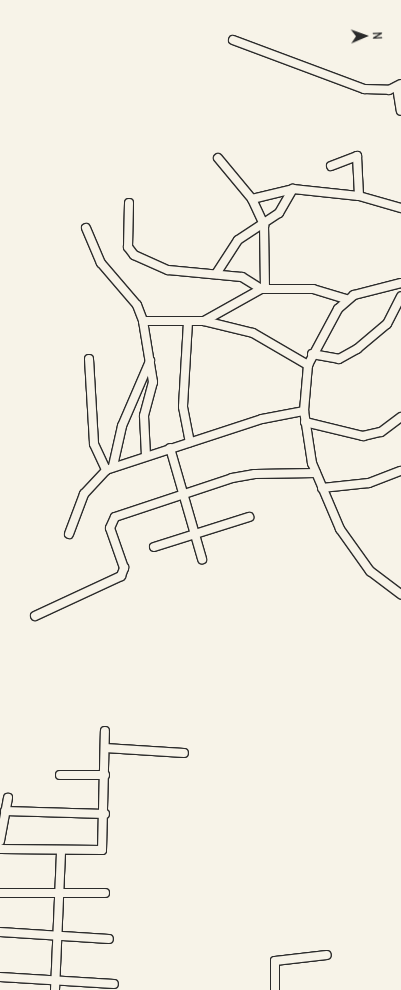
<!DOCTYPE html>
<style>
body{margin:0}
#map{position:relative;width:401px;height:990px;overflow:hidden;background:#f7f3e8;font-family:Delius,sans-serif}
div>[style]{position:absolute}
[style*='--x']{left:calc(var(--x)*1px);top:calc(var(--y)*1px);width:calc(var(--w)*1px);rotate:calc(var(--a)*1deg)}
.roads{filter:drop-shadow(1px 0 #2b2b2b) drop-shadow(-1px 0 #2b2b2b) drop-shadow(0 1px #2b2b2b) drop-shadow(0 -1px #2b2b2b)}
.minor>*{height:8px;margin:-4px;padding:0 4px;transform-origin:4px;border-radius:4px;background:#f7f3e8}
span{translate:-50% -50%;white-space:nowrap;text-align:center;line-height:1.15;-webkit-text-stroke:3.5px #f7f3e8;paint-order:stroke}
.north{position:absolute;left:345px;top:16px;width:40px;height:40px;-webkit-text-stroke:3px #f7f3e8;paint-order:stroke;rotate:88deg;font-size:11px;font-weight:700;line-height:16px;text-align:center;color:#2b2b2b}
.north::after{content:'';display:block;margin:auto;width:14px;height:18px;background:#2b2b2b;clip-path:polygon(50% 0,100% 100%,50% 72%,0 100%)}
</style>
<div id="map">
<div class="roads">
<div class="minor">
<div style="--x:233;--y:40;--w:140;--a:20.5"></div>
<div style="--x:364;--y:89;--w:25;--a:2"></div>
<div style="--x:389;--y:90;--w:13;--a:-27"></div>
<div style="--x:397;--y:87;--w:24;--a:81"></div>
<div style="--x:218;--y:158;--w:53;--a:50.3"></div>
<div style="--x:252;--y:199;--w:29;--a:65"></div>
<div style="--x:264;--y:225;--w:63;--a:89.1"></div>
<div style="--x:331;--y:166;--w:28;--a:-21"></div>
<div style="--x:357;--y:156;--w:40;--a:87.1"></div>
<div style="--x:252;--y:199;--w:42;--a:-13.7"></div>
<div style="--x:293;--y:189;--w:66;--a:6.1"></div>
<div style="--x:359;--y:196;--w:44;--a:15.9"></div>
<div style="--x:129;--y:203;--w:44;--a:91.3"></div>
<div style="--x:128;--y:247;--w:10;--a:53"></div>
<div style="--x:134;--y:255;--w:37;--a:24"></div>
<div style="--x:168;--y:270;--w:74;--a:5.4"></div>
<div style="--x:242;--y:277;--w:22;--a:32"></div>
<div style="--x:86;--y:228;--w:38;--a:67"></div>
<div style="--x:101;--y:263;--w:55;--a:49.4"></div>
<div style="--x:137;--y:305;--w:17;--a:69"></div>
<div style="--x:143;--y:321;--w:62;--a:80.7"></div>
<div style="--x:153;--y:382;--w:35;--a:105"></div>
<div style="--x:144;--y:416;--w:40;--a:87.1"></div>
<div style="--x:216;--y:274;--w:40;--a:-57.1"></div>
<div style="--x:238;--y:240;--w:49;--a:-33.4"></div>
<div style="--x:279;--y:213;--w:28;--a:-60"></div>
<div style="--x:401;--y:283;--w:49;--a:165.7"></div>
<div style="--x:354;--y:295;--w:21;--a:139"></div>
<div style="--x:338;--y:309;--w:64;--a:118.2"></div>
<div style="--x:308;--y:365;--w:46;--a:95"></div>
<div style="--x:304;--y:411;--w:53;--a:81.3"></div>
<div style="--x:312;--y:463;--w:72;--a:67"></div>
<div style="--x:340;--y:529;--w:52;--a:54.5"></div>
<div style="--x:370;--y:571;--w:39;--a:37"></div>
<div style="--x:143;--y:321;--w:61;--a:0"></div>
<div style="--x:204;--y:321;--w:65;--a:-29.3"></div>
<div style="--x:261;--y:289;--w:52;--a:0"></div>
<div style="--x:313;--y:289;--w:34;--a:17"></div>
<div style="--x:204;--y:321;--w:50;--a:13.8"></div>
<div style="--x:253;--y:333;--w:64;--a:30.2"></div>
<div style="--x:188;--y:322;--w:85;--a:93.4"></div>
<div style="--x:183;--y:407;--w:36;--a:79"></div>
<div style="--x:312;--y:354;--w:27;--a:10"></div>
<div style="--x:339;--y:359;--w:21;--a:-29"></div>
<div style="--x:357;--y:349;--w:39;--a:-40"></div>
<div style="--x:387;--y:324;--w:31;--a:-63"></div>
<div style="--x:89;--y:359;--w:85;--a:86.6"></div>
<div style="--x:94;--y:444;--w:29;--a:65"></div>
<div style="--x:305;--y:422;--w:60;--a:13.6"></div>
<div style="--x:363;--y:436;--w:18;--a:-13"></div>
<div style="--x:381;--y:432;--w:25;--a:-37"></div>
<div style="--x:170;--y:448;--w:116;--a:73.9"></div>
<div style="--x:113;--y:466;--w:41;--a:-77.3"></div>
<div style="--x:122;--y:426;--w:71;--a:-66.7"></div>
<div style="--x:322;--y:488;--w:47;--a:-6.1"></div>
<div style="--x:369;--y:483;--w:34;--a:-21"></div>
<div style="--x:69;--y:534;--w:43;--a:-69.4"></div>
<div style="--x:84;--y:494;--w:33;--a:-47"></div>
<div style="--x:106;--y:470;--w:164;--a:-18.1"></div>
<div style="--x:262;--y:419;--w:43;--a:-10.8"></div>
<div style="--x:154;--y:547;--w:100;--a:-17.5"></div>
<div style="--x:35;--y:616;--w:95;--a:-24.9"></div>
<div style="--x:121;--y:576;--w:9;--a:-69"></div>
<div style="--x:124;--y:568;--w:42;--a:-109.3"></div>
<div style="--x:110;--y:528;--w:12;--a:-66"></div>
<div style="--x:115;--y:517;--w:123;--a:-18.4"></div>
<div style="--x:232;--y:478;--w:23;--a:-10"></div>
<div style="--x:255;--y:474;--w:61;--a:-0.9"></div>
<div style="--x:105;--y:748;--w:79;--a:3.6"></div>
<div style="--x:60;--y:775;--w:45;--a:0"></div>
<div style="--x:5;--y:811;--w:100;--a:1.7"></div>
<div style="--x:0;--y:841;--w:44;--a:-79.5"></div>
<div style="--x:0;--y:849;--w:102;--a:0.6"></div>
<div style="--x:102;--y:850;--w:119;--a:-88.6"></div>
<div style="--x:0;--y:893;--w:105;--a:0"></div>
<div style="--x:0;--y:932;--w:109;--a:3.7"></div>
<div style="--x:0;--y:977;--w:114;--a:3.5"></div>
<div style="--x:55;--y:990;--w:139;--a:-87.5"></div>
<div style="--x:275;--y:990;--w:29;--a:-90"></div>
<div style="--x:275;--y:961;--w:52;--a:-6.6"></div>
</div>
</div>
<div class="north">N</div>
</div>
